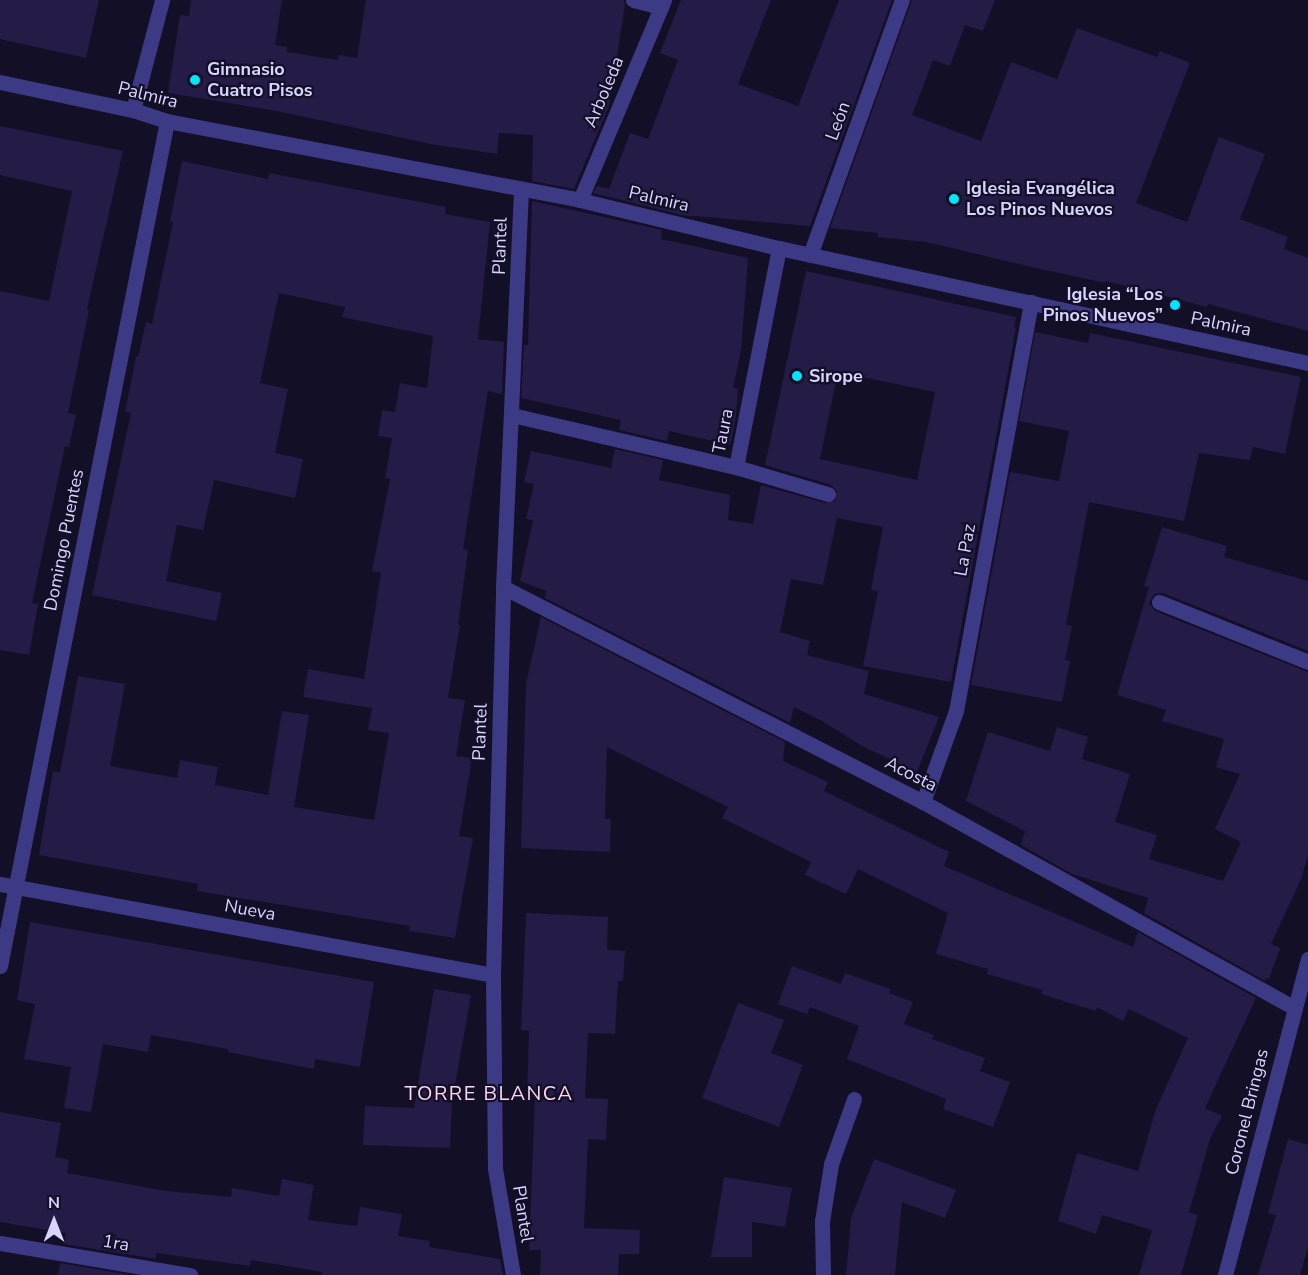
<!DOCTYPE html>
<meta charset="utf-8">
<style>
body{margin:0}
#map{position:relative;width:1308px;height:1275px;overflow:hidden;background:#130f26;font-family:"Nunito Sans",sans-serif}
div>[style]{position:absolute}
[style*='--x']{left:calc(var(--x)*1px);top:calc(var(--y)*1px);width:calc(var(--w)*1px);rotate:calc(var(--a)*1deg)}
.building>*{inset:0;background:#241b47}
.minor>*{height:15px;margin:-7.5px;padding:0 7.5px;transform-origin:7.5px;border-radius:7.5px;background:#3d3a85}
.dots>*{width:16px;height:16px;translate:-50% -50%;box-sizing:border-box;border:3px solid #130f26;border-radius:50%}
span{translate:-50% -50%;white-space:nowrap;text-align:center;line-height:1.15;-webkit-text-stroke:4.5px #130f26;paint-order:stroke}
.poi-label{font-size:18px;color:#d9d4ff;font-weight:700}
.left{translate:0 -50%;text-align:left}
.right{translate:-100% -50%;text-align:right}
.street-label{font-size:18px;color:#d9d4ff}
.neighbourhood-label{font-size:20px;color:#ffd6f0;letter-spacing:1.5px}
.north{position:absolute;left:24px;top:1191px;width:60px;height:60px;-webkit-text-stroke:4px #130f26;paint-order:stroke;rotate:0deg;font-size:16px;font-weight:700;line-height:24px;text-align:center;color:#d9d4ff}
.north::after{content:'';display:block;margin:auto;width:21px;height:27px;background:#d9d4ff;clip-path:polygon(50% 0,100% 100%,50% 72%,0 100%)}
</style>
<div id="map">
<div class="building">
<div style="clip-path:polygon(0 0,99px 0,86px 58px,0 39px)"></div>
<div style="clip-path:polygon(191px 0,282px 0,275px 45px,287px 47px,287px 52px,338px 60px,339px 55px,357px 58px,366px 0,624px 0,625px 5px,609px 106px,574px 189px,532px 181px,533px 135px,499px 133px,497px 154px,431px 144px,277px 111px,168px 93px,180px 15px,189px 16px)"></div>
<div style="clip-path:polygon(681px 0,771px 0,738px 84px,798px 106px,839px 0,892px 0,810px 226px,682px 215px,593px 193px,597px 186px,609px 189px,630px 133px,648px 139px,678px 60px,660px 53px)"></div>
<div style="clip-path:polygon(912px 0,995px 0,983px 31px,965px 25px,950px 66px,933px 60px,912px 115px,981px 141px,1011px 62px,1057px 79px,1077px 28px,1157px 57px,1160px 51px,1190px 63px,1136px 203px,1187px 222px,1219px 137px,1265px 154px,1240px 219px,1288px 237px,1284px 249px,1308px 258px,1308px 331px,1208px 304px,1207px 307px,1106px 281px,1105px 283px,1036px 268px,926px 242px,877px 237px,878px 233px,830px 228px)"></div>
<div style="clip-path:polygon(0 126px,123px 151px,87px 309px,89px 310px,68px 413px,76px 415px,69px 447px,65px 446px,32px 603px,38px 604px,29px 655px,0 650px,0 291px,49px 301px,72px 191px,0 175px)"></div>
<div style="clip-path:polygon(182px 161px,268px 179px,269px 173px,421px 202px,446px 207px,445px 214px,490px 222px,478px 339px,504px 342px,502px 394px,488px 391px,463px 549px,468px 550px,458px 625px,460px 625px,448px 698px,465px 700px,456px 756px,472px 758px,459px 836px,473px 838px,455px 938px,409px 931px,410px 926px,197px 891px,198px 884px,39px 855px,53px 771px,60px 773px,78px 676px,125px 684px,110px 766px,177px 778px,180px 760px,218px 767px,215px 785px,268px 795px,282px 711px,309px 715px,294px 807px,374px 820px,389px 733px,368px 730px,372px 708px,303px 697px,308px 669px,364px 679px,381px 573px,372px 571px,390px 479px,385px 478px,392px 438px,378px 436px,382px 410px,395px 412px,400px 383px,427px 388px,433px 336px,342px 317px,345px 307px,279px 293px,260px 383px,288px 389px,275px 453px,303px 459px,295px 498px,214px 480px,203px 530px,177px 525px,166px 581px,222px 593px,216px 621px,92px 595px,131px 413px,125px 412px,136px 357px,138px 357px,146px 322px,152px 324px,173px 222px,170px 221px)"></div>
<div style="clip-path:polygon(532px 201px,662px 230px,661px 239px,748px 258px,741px 351px,733px 388px,738px 389px,736px 416px,730px 445px,669px 431px,667px 441px,619px 430px,621px 420px,521px 398px,524px 345px,528px 345px)"></div>
<div style="clip-path:polygon(evenodd,806px 271px,1016px 317px,1014px 327px,1016px 328px,951px 682px,863px 666px,878px 591px,871px 590px,883px 527px,837px 518px,823px 585px,791px 579px,780px 632px,810px 641px,807px 655px,869px 671px,864px 694px,939px 717px,917px 772px,862px 746px,822px 721px,794px 707px,790px 723px,545px 598px,546px 591px,520px 581px,533px 520px,526px 519px,534px 484px,524px 482px,531px 451px,611px 468px,615px 449px,663px 460px,659px 480px,730px 495px,728px 520px,753px 524px,761px 485px,825px 503px,835px 501px,837px 491px,831px 485px,765px 465px,806px 271px,838px 372px,935px 392px,917px 480px,820px 459px,838px 372px)"></div>
<div style="clip-path:polygon(1035px 332px,1088px 343px,1090px 333px,1301px 377px,1285px 454px,1253px 447px,1250px 460px,1199px 453px,1184px 521px,1089px 502px,1066px 625px,1072px 626px,1065px 660px,1070px 661px,1062px 702px,971px 685px,1010px 472px,1059px 481px,1069px 431px,1019px 421px)"></div>
<div style="clip-path:polygon(1162px 527px,1227px 546px,1224px 557px,1308px 581px,1308px 651px,1163px 593px,1154px 594px,1149px 603px,1155px 611px,1308px 672px,1308px 854px,1302px 877px,1271px 944px,1280px 948px,1269px 979px,1266px 978px,1265px 981px,1144px 913px,1148px 898px,1072px 874px,1021px 845px,1025px 831px,966px 801px,988px 732px,1050px 751px,1057px 727px,1088px 737px,1082px 759px,1130px 774px,1115px 822px,1157px 835px,1149px 859px,1223px 881px,1241px 842px,1215px 829px,1240px 774px,1216px 767px,1224px 739px,1162px 721px,1166px 710px,1117px 695px,1149px 587px,1144px 586px)"></div>
<div style="clip-path:polygon(541px 617px,785px 742px,783px 761px,828px 782px,824px 791px,949px 852px,944px 866px,1133px 947px,1138px 932px,1256px 998px,1205px 1108px,1222px 1116px,1211px 1136px,1189px 1212px,1198px 1215px,1181px 1275px,1139px 1275px,1152px 1230px,1102px 1215px,1096px 1234px,1058px 1221px,1077px 1153px,1138px 1171px,1156px 1109px,1188px 1038px,1129px 1009px,1123px 1021px,1097px 1007px,1096px 1011px,1041px 994px,1042px 990px,987px 974px,988px 969px,936px 954px,948px 913px,858px 869px,846px 894px,805px 875px,811px 862px,722px 818px,728px 807px,607px 747px,605px 819px,611px 819px,610px 852px,521px 848px,526px 683px)"></div>
<div style="clip-path:polygon(526px 913px,608px 917px,607px 950px,625px 951px,623px 981px,618px 981px,615px 1034px,588px 1033px,585px 1098px,608px 1099px,606px 1140px,588px 1139px,584px 1228px,640px 1230px,639px 1254px,619px 1254px,618px 1275px,540px 1275px,541px 1250px,529px 1250px,535px 1097px,527px 1096px,529px 1031px,521px 1030px)"></div>
<div style="clip-path:polygon(30px 922px,374px 982px,360px 1067px,315px 1059px,314px 1069px,228px 1052px,228px 1049px,151px 1035px,148px 1052px,103px 1044px,91px 1112px,64px 1108px,71px 1067px,24px 1059px,35px 1004px,17px 1000px)"></div>
<div style="clip-path:polygon(792px 966px,841px 984px,845px 973px,890px 989px,889px 993px,913px 1002px,904px 1024px,934px 1035px,932px 1039px,985px 1058px,980px 1071px,1010px 1082px,993px 1127px,943px 1109px,946px 1099px,847px 1059px,859px 1026px,810px 1007px,807px 1014px,778px 1004px)"></div>
<div style="clip-path:polygon(434px 989px,471px 995px,452px 1102px,450px 1148px,363px 1145px,365px 1106px,414px 1108px)"></div>
<div style="clip-path:polygon(738px 1003px,784px 1020px,771px 1053px,803px 1065px,779px 1127px,702px 1098px)"></div>
<div style="clip-path:polygon(0 1112px,61px 1123px,55px 1157px,69px 1160px,67px 1173px,166px 1191px,231px 1197px,232px 1188px,279px 1196px,282px 1179px,314px 1185px,308px 1220px,357px 1226px,360px 1207px,402px 1214px,398px 1236px,430px 1241px,429px 1247px,500px 1259px,503px 1275px,322px 1275px,322px 1272px,251px 1260px,250px 1266px,156px 1253px,156px 1259px,64px 1244px,66px 1233px,0 1222px)"></div>
<div style="clip-path:polygon(1288px 1139px,1308px 1145px,1308px 1247px,1300px 1275px,1258px 1275px,1276px 1215px,1268px 1213px)"></div>
<div style="clip-path:polygon(874px 1159px,956px 1190px,945px 1218px,902px 1202px,895px 1275px,846px 1275px,851px 1218px)"></div>
<div style="clip-path:polygon(724px 1177px,792px 1188px,785px 1227px,752px 1222px,752px 1257px,711px 1257px)"></div>
<div style="clip-path:polygon(60px 1263px,131px 1275px,58px 1275px)"></div>
</div>
<div class="minor">
<div style="--x:633;--y:0;--w:29;--a:14"></div>
<div style="--x:0;--y:82;--w:136;--a:11.9"></div>
<div style="--x:133;--y:110;--w:36;--a:18"></div>
<div style="--x:167;--y:121;--w:420;--a:10.8"></div>
<div style="--x:580;--y:200;--w:205;--a:13.6"></div>
<div style="--x:779;--y:248;--w:541;--a:12.26"></div>
<div style="--x:133;--y:110;--w:114;--a:-75.2"></div>
<div style="--x:580;--y:200;--w:217;--a:-67.2"></div>
<div style="--x:810;--y:255;--w:271;--a:-70.2"></div>
<div style="--x:512;--y:415;--w:230;--a:13.1"></div>
<div style="--x:736;--y:467;--w:96;--a:16.4"></div>
<div style="--x:736;--y:467;--w:223;--a:-78.9"></div>
<div style="--x:503;--y:587;--w:472;--a:27.1"></div>
<div style="--x:923;--y:802;--w:424;--a:29"></div>
<div style="--x:1159;--y:602;--w:161;--a:21.9"></div>
<div style="--x:923;--y:802;--w:97;--a:-70.1"></div>
<div style="--x:956;--y:711;--w:416;--a:-79.6"></div>
<div style="--x:0;--y:884;--w:501;--a:10.46"></div>
<div style="--x:0;--y:966;--w:861;--a:-78.82"></div>
<div style="--x:0;--y:1243;--w:193;--a:9.6"></div>
<div style="--x:513;--y:1275;--w:108;--a:-99.6"></div>
<div style="--x:495;--y:1169;--w:194;--a:-90.6"></div>
<div style="--x:493;--y:975;--w:388;--a:-88.5"></div>
<div style="--x:503;--y:587;--w:399;--a:-87.4"></div>
<div style="--x:823;--y:1275;--w:54;--a:-91.1"></div>
<div style="--x:822;--y:1221;--w:58;--a:-81"></div>
<div style="--x:831;--y:1164;--w:69;--a:-70.5"></div>
<div style="--x:1225;--y:1275;--w:327;--a:-75.3"></div>
</div>
<div class="dots">
<div style="left:195px;top:80px;background:#00e5ff"></div>
<div style="left:954px;top:199px;background:#00e5ff"></div>
<div style="left:1175px;top:305px;background:#00e5ff"></div>
<div style="left:797px;top:376px;background:#00e5ff"></div>
</div>
<div class="poi-label">
<span class="left" style="left:207px;top:80px">Gimnasio<br>Cuatro Pisos</span>
<span class="left" style="left:966px;top:199px">Iglesia Evangélica<br>Los Pinos Nuevos</span>
<span class="right" style="left:1163px;top:305px">Iglesia “Los<br>Pinos Nuevos”</span>
<span class="left" style="left:809px;top:376px">Sirope</span>
</div>
<div class="street-label">
<span style="left:604px;top:92px;rotate:-67deg">Arboleda</span>
<span style="left:148px;top:95px;rotate:14deg">Palmira</span>
<span style="left:838px;top:121px;rotate:-70deg">León</span>
<span style="left:659px;top:199px;rotate:13deg">Palmira</span>
<span style="left:500px;top:246px;rotate:-88deg">Plantel</span>
<span style="left:1221px;top:324px;rotate:12deg">Palmira</span>
<span style="left:723px;top:431px;rotate:-79deg">Taura</span>
<span style="left:64px;top:540px;rotate:-79deg">Domingo Puentes</span>
<span style="left:965px;top:550px;rotate:-80deg">La Paz</span>
<span style="left:480px;top:732px;rotate:-88deg">Plantel</span>
<span style="left:911px;top:774px;rotate:27deg">Acosta</span>
<span style="left:250px;top:910px;rotate:10deg">Nueva</span>
<span style="left:1247px;top:1112px;rotate:-76deg">Coronel Bringas</span>
<span style="left:523px;top:1214px;rotate:81deg">Plantel</span>
<span style="left:116px;top:1243px;rotate:10deg">1ra</span>
</div>
<div class="neighbourhood-label">
<span style="left:489px;top:1093px">TORRE BLANCA</span>
</div>
<div class="north">N</div>
</div>
